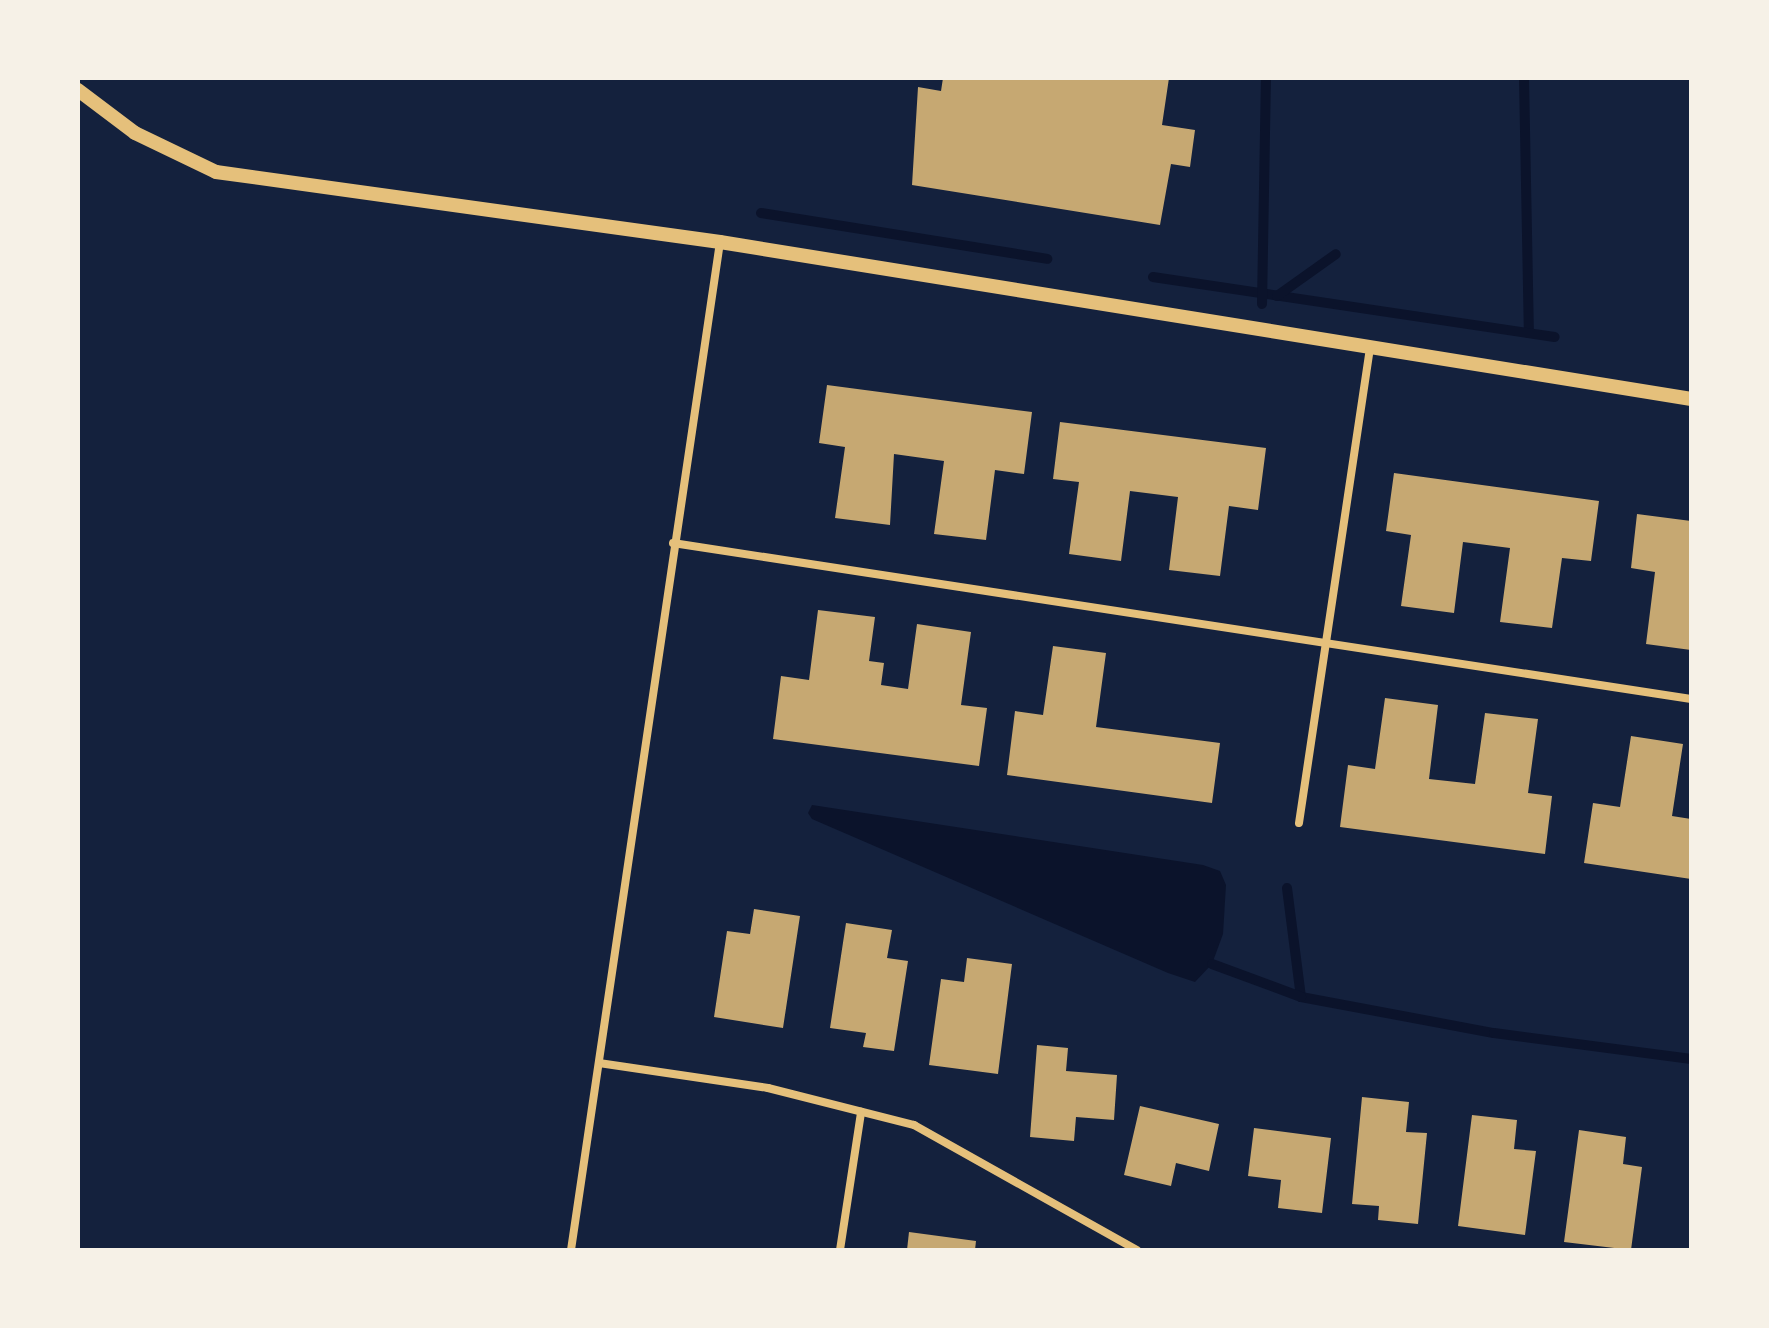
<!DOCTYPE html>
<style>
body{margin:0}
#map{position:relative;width:1769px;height:1328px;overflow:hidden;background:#14213d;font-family:Literata,serif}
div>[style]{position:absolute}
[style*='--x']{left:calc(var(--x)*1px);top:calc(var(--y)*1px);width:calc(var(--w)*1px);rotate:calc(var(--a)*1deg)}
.water>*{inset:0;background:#0b132b}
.stream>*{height:10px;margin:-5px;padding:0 5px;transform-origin:5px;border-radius:5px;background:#0b132b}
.building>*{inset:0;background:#c6a872}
.minor>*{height:8px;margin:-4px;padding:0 4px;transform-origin:4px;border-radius:4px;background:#e5c07b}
.tertiary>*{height:14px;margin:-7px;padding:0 7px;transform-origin:7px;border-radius:7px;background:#e5c07b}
span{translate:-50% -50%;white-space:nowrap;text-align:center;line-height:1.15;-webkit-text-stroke:7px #f6f1e7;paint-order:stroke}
.frame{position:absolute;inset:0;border:80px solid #f6f1e7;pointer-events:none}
</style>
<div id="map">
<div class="water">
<div style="clip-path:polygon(812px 805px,1203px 865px,1220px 871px,1226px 885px,1223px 934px,1212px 964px,1195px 982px,1168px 973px,812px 819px,808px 813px)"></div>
</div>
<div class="stream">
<div style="--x:1524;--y:78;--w:255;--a:88.9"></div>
<div style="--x:761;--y:213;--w:290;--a:9.1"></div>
<div style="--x:1153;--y:277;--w:406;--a:8.5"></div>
<div style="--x:1277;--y:296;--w:72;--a:-35.4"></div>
<div style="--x:1262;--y:304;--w:226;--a:-89"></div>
<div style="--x:1287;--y:888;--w:110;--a:82.7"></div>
<div style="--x:1301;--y:997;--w:196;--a:10.6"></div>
<div style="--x:1494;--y:1033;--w:199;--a:7.5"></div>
<div style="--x:1212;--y:964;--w:95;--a:20.3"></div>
</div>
<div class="building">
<div style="clip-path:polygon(943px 78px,1169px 78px,1162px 125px,1195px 130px,1190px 167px,1171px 164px,1160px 225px,912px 185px,918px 87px,941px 91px)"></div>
<div style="clip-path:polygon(827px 385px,1032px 412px,1024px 474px,995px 470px,986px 540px,934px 534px,944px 461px,894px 454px,890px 525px,835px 518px,845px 447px,819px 443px)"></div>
<div style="clip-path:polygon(1060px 422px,1266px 448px,1258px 510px,1229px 506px,1220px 576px,1169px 570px,1178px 497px,1130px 491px,1121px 561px,1069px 554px,1079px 482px,1053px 479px)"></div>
<div style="clip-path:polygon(1394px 473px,1599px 501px,1591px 561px,1562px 558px,1552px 628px,1500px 622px,1510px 548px,1463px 542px,1454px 613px,1401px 606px,1411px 535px,1386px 531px)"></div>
<div style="clip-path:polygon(1637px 514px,1691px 521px,1691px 650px,1646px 644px,1655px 572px,1631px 568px)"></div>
<div style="clip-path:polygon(818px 610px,875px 617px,869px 661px,884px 663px,881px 685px,908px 689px,917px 624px,971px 632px,961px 705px,987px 708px,979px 766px,773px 739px,781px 676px,809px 680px)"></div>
<div style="clip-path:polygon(1053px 646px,1106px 653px,1096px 727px,1220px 743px,1212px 803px,1007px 775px,1015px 711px,1043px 715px)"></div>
<div style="clip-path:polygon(1385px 698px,1438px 705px,1429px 779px,1475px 784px,1485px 713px,1538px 719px,1528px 793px,1552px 796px,1545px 854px,1340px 827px,1348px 765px,1375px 769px)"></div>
<div style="clip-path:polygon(1631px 736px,1683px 744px,1672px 816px,1691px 819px,1691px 879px,1584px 863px,1593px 803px,1620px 807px)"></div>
<div style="clip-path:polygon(754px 909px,800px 916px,783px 1028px,714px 1017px,727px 931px,750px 934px)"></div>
<div style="clip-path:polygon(846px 923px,892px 930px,887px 958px,908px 961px,894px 1051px,863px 1047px,866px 1033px,830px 1028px)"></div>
<div style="clip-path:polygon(967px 958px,1012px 964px,998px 1074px,929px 1065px,941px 979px,964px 982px)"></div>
<div style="clip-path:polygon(1037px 1045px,1068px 1048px,1066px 1071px,1117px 1075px,1114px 1120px,1076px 1117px,1074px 1141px,1030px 1137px)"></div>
<div style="clip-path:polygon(1362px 1097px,1409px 1102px,1406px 1132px,1427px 1133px,1418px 1224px,1378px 1220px,1379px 1206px,1352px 1204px)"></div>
<div style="clip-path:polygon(1140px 1106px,1219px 1124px,1209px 1171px,1176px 1163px,1171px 1186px,1124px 1175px)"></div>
<div style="clip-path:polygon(1472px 1115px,1517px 1120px,1514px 1149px,1536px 1151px,1525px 1235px,1458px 1226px)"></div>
<div style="clip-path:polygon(1254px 1128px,1331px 1138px,1322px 1213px,1278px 1208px,1281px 1180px,1248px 1176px)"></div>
<div style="clip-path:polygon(1579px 1130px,1626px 1137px,1623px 1164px,1642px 1167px,1631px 1250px,1564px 1242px)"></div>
<div style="clip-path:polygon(909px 1232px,976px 1241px,975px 1250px,907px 1250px)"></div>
</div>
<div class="minor">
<div style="--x:673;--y:543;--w:1030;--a:8.71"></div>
<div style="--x:1299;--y:823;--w:480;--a:-81.5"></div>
<div style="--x:599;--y:1063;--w:171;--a:8.4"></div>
<div style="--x:768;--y:1088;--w:151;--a:14.2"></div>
<div style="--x:914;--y:1125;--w:256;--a:29.3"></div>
<div style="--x:571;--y:1250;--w:1019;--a:-81.59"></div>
<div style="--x:840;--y:1250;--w:140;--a:-81.3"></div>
</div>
<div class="tertiary">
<div style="--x:78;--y:90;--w:71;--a:37"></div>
<div style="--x:135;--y:133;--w:90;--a:25.7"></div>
<div style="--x:216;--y:172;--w:509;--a:7.91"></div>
<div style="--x:720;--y:242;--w:984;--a:9.18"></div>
</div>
<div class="frame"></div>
</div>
